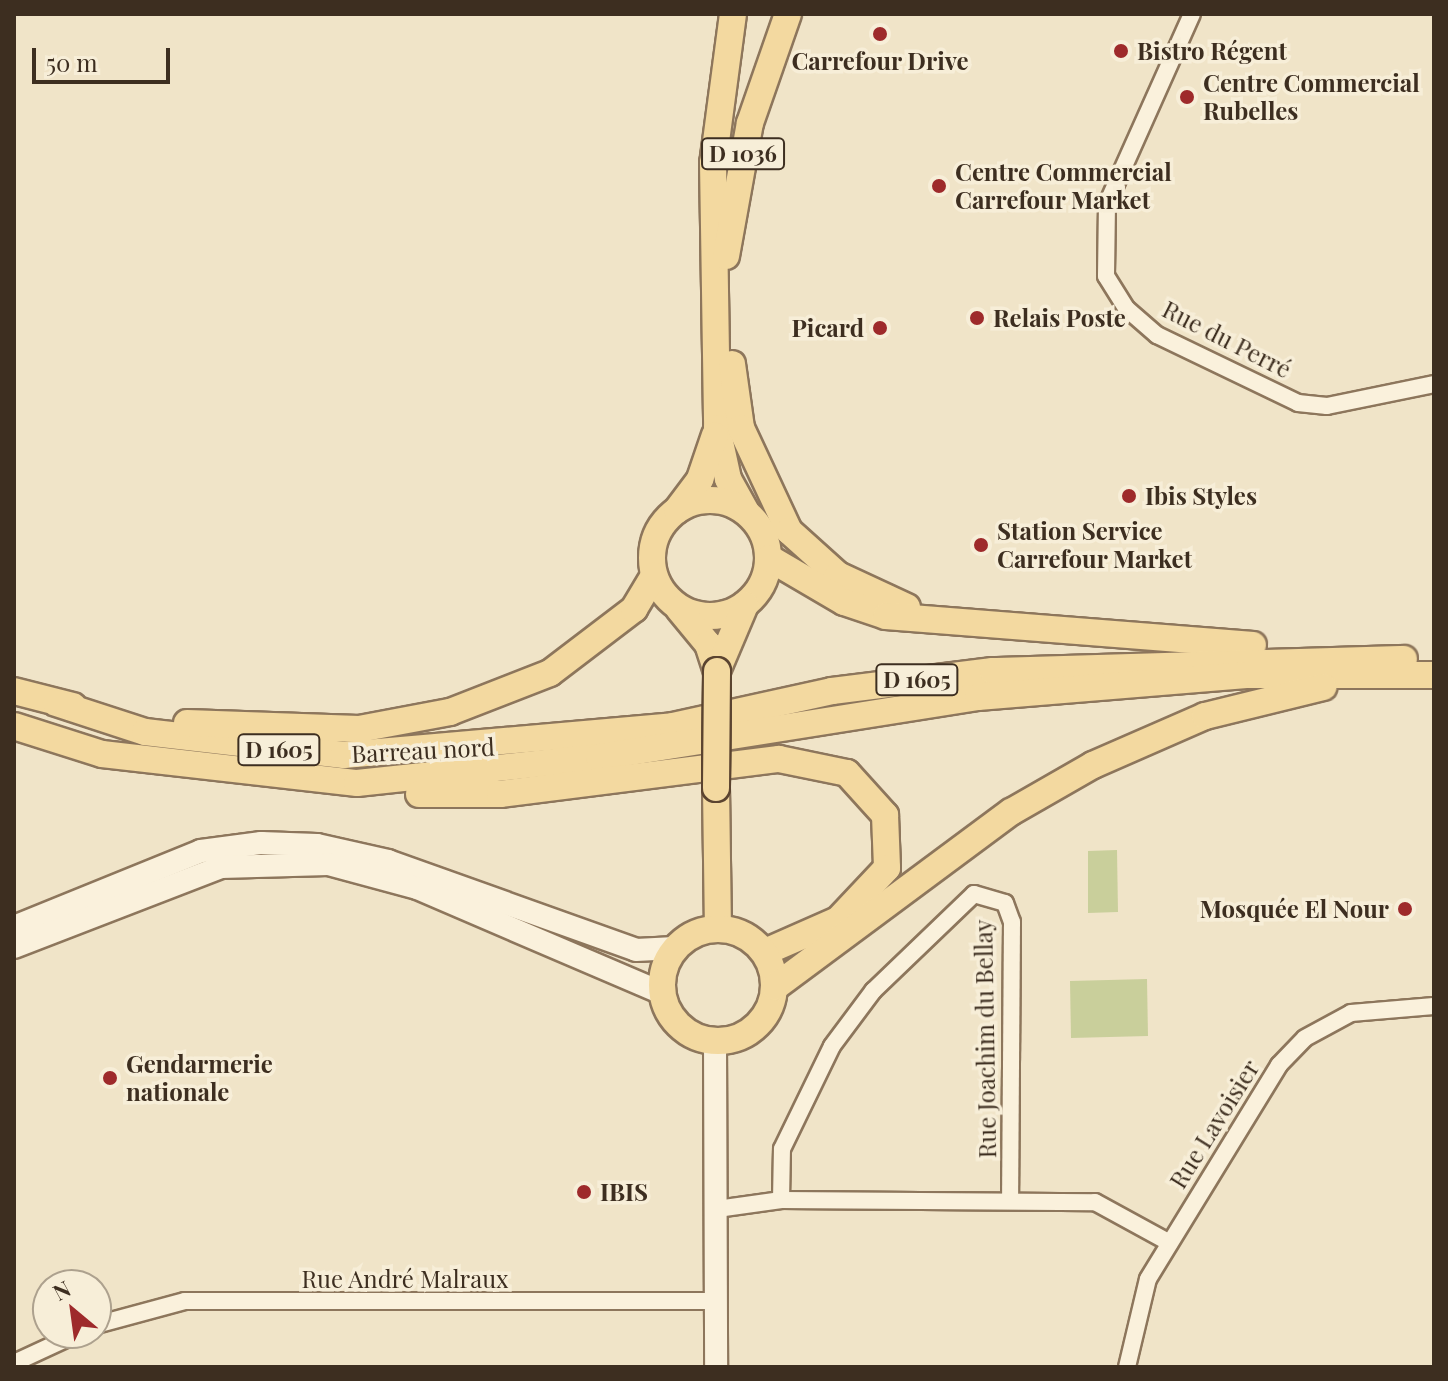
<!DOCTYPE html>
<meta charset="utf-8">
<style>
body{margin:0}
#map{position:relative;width:1448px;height:1381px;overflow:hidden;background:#f0e4c8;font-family:"Playfair Display",serif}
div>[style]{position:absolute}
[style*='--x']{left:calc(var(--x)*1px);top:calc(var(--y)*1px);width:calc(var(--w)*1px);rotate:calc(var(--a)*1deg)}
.green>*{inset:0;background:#c9cf9b}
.roads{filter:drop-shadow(2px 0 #8d765c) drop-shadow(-2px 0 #8d765c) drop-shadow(0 2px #8d765c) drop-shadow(0 -2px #8d765c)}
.street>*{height:16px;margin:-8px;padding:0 8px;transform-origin:8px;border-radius:8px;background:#faf1dc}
.secondary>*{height:22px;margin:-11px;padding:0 11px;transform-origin:11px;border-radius:11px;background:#faf1dc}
.primary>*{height:26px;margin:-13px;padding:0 13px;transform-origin:13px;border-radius:13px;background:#f3d9a0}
.primary>.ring{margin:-13px;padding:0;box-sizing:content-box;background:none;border:26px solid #f3d9a0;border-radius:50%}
.bridges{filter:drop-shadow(2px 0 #5b4430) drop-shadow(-2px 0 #5b4430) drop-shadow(0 2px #5b4430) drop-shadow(0 -2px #5b4430)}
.primary-bridge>*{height:26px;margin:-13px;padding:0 13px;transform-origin:13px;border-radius:13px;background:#f3d9a0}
.dots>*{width:22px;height:22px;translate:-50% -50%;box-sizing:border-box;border:4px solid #f7eed8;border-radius:50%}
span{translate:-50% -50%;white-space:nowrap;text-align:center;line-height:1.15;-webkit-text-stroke:7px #f7eed8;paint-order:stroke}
.shield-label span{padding:2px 6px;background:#f7eed8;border:2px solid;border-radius:6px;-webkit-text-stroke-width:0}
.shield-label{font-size:22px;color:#3d2e20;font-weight:700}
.poi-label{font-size:24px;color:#3d2e20;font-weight:700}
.left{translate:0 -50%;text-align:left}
.right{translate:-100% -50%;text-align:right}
.street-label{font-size:24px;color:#3d2e20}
.frame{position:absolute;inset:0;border:16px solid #3d2e20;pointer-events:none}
.north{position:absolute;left:32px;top:1269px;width:80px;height:80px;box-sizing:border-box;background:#f7eed8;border:2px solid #ada18e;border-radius:50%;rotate:331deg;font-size:22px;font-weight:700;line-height:32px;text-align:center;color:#3d2e20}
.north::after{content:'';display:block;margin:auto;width:28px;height:36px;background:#9e2a2b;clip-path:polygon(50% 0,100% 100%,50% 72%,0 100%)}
.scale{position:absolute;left:32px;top:48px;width:138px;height:36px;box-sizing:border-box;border:4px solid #3d2e20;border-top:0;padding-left:10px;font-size:24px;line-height:28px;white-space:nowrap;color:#3d2e20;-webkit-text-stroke:6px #f7eed8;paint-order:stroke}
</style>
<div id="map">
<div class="green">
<div style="clip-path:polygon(1117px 850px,1118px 912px,1088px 913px,1088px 851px)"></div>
<div style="clip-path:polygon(1147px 979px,1148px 1036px,1071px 1038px,1070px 981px)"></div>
</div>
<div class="roads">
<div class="street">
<div style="--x:1192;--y:14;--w:208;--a:114.1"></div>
<div style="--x:1107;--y:204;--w:72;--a:90.8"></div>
<div style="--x:1106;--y:276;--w:39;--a:58"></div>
<div style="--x:1127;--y:309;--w:40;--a:41"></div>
<div style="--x:1157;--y:335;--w:157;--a:25.7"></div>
<div style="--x:1298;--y:403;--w:29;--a:6"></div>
<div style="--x:1327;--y:406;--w:109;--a:-11.6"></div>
<div style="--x:781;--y:1200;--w:51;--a:-88.9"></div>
<div style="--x:782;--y:1149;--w:114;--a:-64.1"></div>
<div style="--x:832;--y:1046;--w:69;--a:-53.3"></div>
<div style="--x:873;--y:991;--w:140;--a:-43.8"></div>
<div style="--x:974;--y:894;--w:32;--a:16"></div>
<div style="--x:1005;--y:903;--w:20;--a:70"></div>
<div style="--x:1012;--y:922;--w:278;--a:90.4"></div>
<div style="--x:717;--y:1209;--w:65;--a:-8"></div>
<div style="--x:781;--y:1200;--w:314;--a:0.4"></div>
<div style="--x:1095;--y:1202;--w:85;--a:28.7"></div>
<div style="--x:96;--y:1325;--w:92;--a:-15.1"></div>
<div style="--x:185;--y:1301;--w:532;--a:0"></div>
<div style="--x:14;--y:1363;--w:72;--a:-24.8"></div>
<div style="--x:1127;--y:1367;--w:90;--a:-76.6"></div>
<div style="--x:1148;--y:1279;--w:251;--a:-58.5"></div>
<div style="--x:1279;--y:1065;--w:37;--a:-46"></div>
<div style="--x:1305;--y:1038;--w:52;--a:-28.5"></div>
<div style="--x:1351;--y:1013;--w:83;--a:-4.8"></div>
</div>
<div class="secondary">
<div style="--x:14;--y:927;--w:202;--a:-22.1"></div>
<div style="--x:201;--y:851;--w:61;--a:-7.6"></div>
<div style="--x:261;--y:843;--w:56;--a:2"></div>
<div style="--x:317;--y:845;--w:73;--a:12.7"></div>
<div style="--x:388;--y:861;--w:263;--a:19.7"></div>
<div style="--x:636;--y:950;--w:39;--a:-3"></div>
<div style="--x:14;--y:947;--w:222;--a:-21.1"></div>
<div style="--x:221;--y:867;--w:107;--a:-1.6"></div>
<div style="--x:328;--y:864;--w:92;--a:15.1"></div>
<div style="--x:417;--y:888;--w:267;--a:23.2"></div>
<div style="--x:715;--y:1042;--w:325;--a:89.8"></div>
</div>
<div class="primary">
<div style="--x:733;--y:14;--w:150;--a:97.6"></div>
<div style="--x:713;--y:163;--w:265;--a:89.1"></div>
<div style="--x:717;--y:428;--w:52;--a:77.8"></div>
<div style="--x:728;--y:479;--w:38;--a:61"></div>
<div style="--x:726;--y:256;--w:135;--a:-79.8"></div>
<div style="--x:750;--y:123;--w:115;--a:-70.8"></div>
<div style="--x:732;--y:364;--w:65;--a:82"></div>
<div style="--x:741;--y:428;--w:114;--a:65"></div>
<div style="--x:789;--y:531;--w:66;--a:41.9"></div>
<div style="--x:838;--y:575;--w:76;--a:24.9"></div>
<div class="ring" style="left:652px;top:500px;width:90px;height:90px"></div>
<div style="--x:677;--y:510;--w:39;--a:-53"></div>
<div style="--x:700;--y:479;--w:46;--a:-71.2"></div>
<div style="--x:769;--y:558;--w:87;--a:30.4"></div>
<div style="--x:844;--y:602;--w:44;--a:18.4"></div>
<div style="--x:886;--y:616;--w:368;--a:4.5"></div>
<div style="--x:679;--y:609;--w:45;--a:50.4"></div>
<div style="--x:708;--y:644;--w:28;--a:72"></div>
<div style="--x:717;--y:671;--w:72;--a:-67"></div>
<div style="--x:14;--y:691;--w:61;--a:14.3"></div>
<div style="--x:56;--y:703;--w:94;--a:18"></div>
<div style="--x:145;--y:732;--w:200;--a:6.6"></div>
<div style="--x:344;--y:755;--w:330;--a:-5"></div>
<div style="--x:673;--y:726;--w:163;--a:-12.4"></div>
<div style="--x:832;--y:691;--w:162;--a:-7.1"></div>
<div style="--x:993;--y:671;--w:411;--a:-1.7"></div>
<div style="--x:187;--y:723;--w:172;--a:2"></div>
<div style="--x:359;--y:729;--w:93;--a:-10.6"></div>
<div style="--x:450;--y:712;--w:107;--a:-21.3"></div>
<div style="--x:550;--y:673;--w:106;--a:-37.3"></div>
<div style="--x:634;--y:609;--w:39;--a:-59"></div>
<div style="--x:14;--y:726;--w:92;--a:17.7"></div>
<div style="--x:102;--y:754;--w:257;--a:6.5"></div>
<div style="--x:357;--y:783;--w:243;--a:-6.1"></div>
<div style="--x:599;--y:757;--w:384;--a:-9"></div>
<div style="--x:978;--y:697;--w:269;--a:-4.7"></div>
<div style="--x:1246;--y:675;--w:188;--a:0"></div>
<div style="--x:716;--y:788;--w:140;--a:89.2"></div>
<div style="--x:419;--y:794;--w:81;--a:0"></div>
<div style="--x:500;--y:794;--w:281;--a:-7.2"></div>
<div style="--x:779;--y:759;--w:69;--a:11.6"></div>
<div style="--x:847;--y:773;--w:57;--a:47.9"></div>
<div style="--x:885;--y:815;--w:53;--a:87.8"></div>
<div style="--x:887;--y:868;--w:71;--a:133.3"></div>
<div style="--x:838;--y:920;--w:80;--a:156.3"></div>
<div class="ring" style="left:662px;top:929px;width:86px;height:86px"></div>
<div style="--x:775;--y:987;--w:294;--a:-36.6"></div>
<div style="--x:1011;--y:812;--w:95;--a:-29.8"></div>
<div style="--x:1093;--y:765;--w:122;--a:-23.6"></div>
<div style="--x:1205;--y:716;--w:122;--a:-13.8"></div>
</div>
</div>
<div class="bridges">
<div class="primary-bridge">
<div style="--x:716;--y:788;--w:117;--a:-89.5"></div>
</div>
</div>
<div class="dots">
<div style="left:880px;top:34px;background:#9e2a2b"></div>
<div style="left:1121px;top:51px;background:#9e2a2b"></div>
<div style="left:1187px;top:97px;background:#9e2a2b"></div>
<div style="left:939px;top:186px;background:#9e2a2b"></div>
<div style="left:977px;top:318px;background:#9e2a2b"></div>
<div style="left:880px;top:328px;background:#9e2a2b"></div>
<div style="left:1129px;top:496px;background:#9e2a2b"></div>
<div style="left:981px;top:545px;background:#9e2a2b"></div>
<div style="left:1405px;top:909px;background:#9e2a2b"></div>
<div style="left:110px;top:1078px;background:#9e2a2b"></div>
<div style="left:584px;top:1192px;background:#9e2a2b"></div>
</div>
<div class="shield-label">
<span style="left:743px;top:154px">D 1036</span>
<span style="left:917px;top:680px">D 1605</span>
<span style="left:279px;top:750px">D 1605</span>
</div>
<div class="poi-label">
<span class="left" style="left:1137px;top:51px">Bistro Régent</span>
<span style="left:880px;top:61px">Carrefour Drive</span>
<span class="left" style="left:1203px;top:97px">Centre Commercial<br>Rubelles</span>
<span class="left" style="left:955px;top:186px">Centre Commercial<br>Carrefour Market</span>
<span class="left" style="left:993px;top:318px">Relais Poste</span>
<span class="right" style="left:864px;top:328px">Picard</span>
<span class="left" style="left:1145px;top:496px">Ibis Styles</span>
<span class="left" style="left:997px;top:545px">Station Service<br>Carrefour Market</span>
<span class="right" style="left:1389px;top:909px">Mosquée El Nour</span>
<span class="left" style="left:126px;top:1078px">Gendarmerie<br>nationale</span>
<span class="left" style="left:600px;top:1192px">IBIS</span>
</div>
<div class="street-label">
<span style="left:1227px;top:339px;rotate:27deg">Rue du Perré</span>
<span style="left:423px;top:750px;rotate:-3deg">Barreau nord</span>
<span style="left:985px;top:1039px;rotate:-91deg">Rue Joachim du Bellay</span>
<span style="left:1214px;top:1124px;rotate:-58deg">Rue Lavoisier</span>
<span style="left:405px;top:1279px">Rue André Malraux</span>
</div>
<div class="frame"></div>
<div class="north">N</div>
<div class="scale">50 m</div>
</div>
